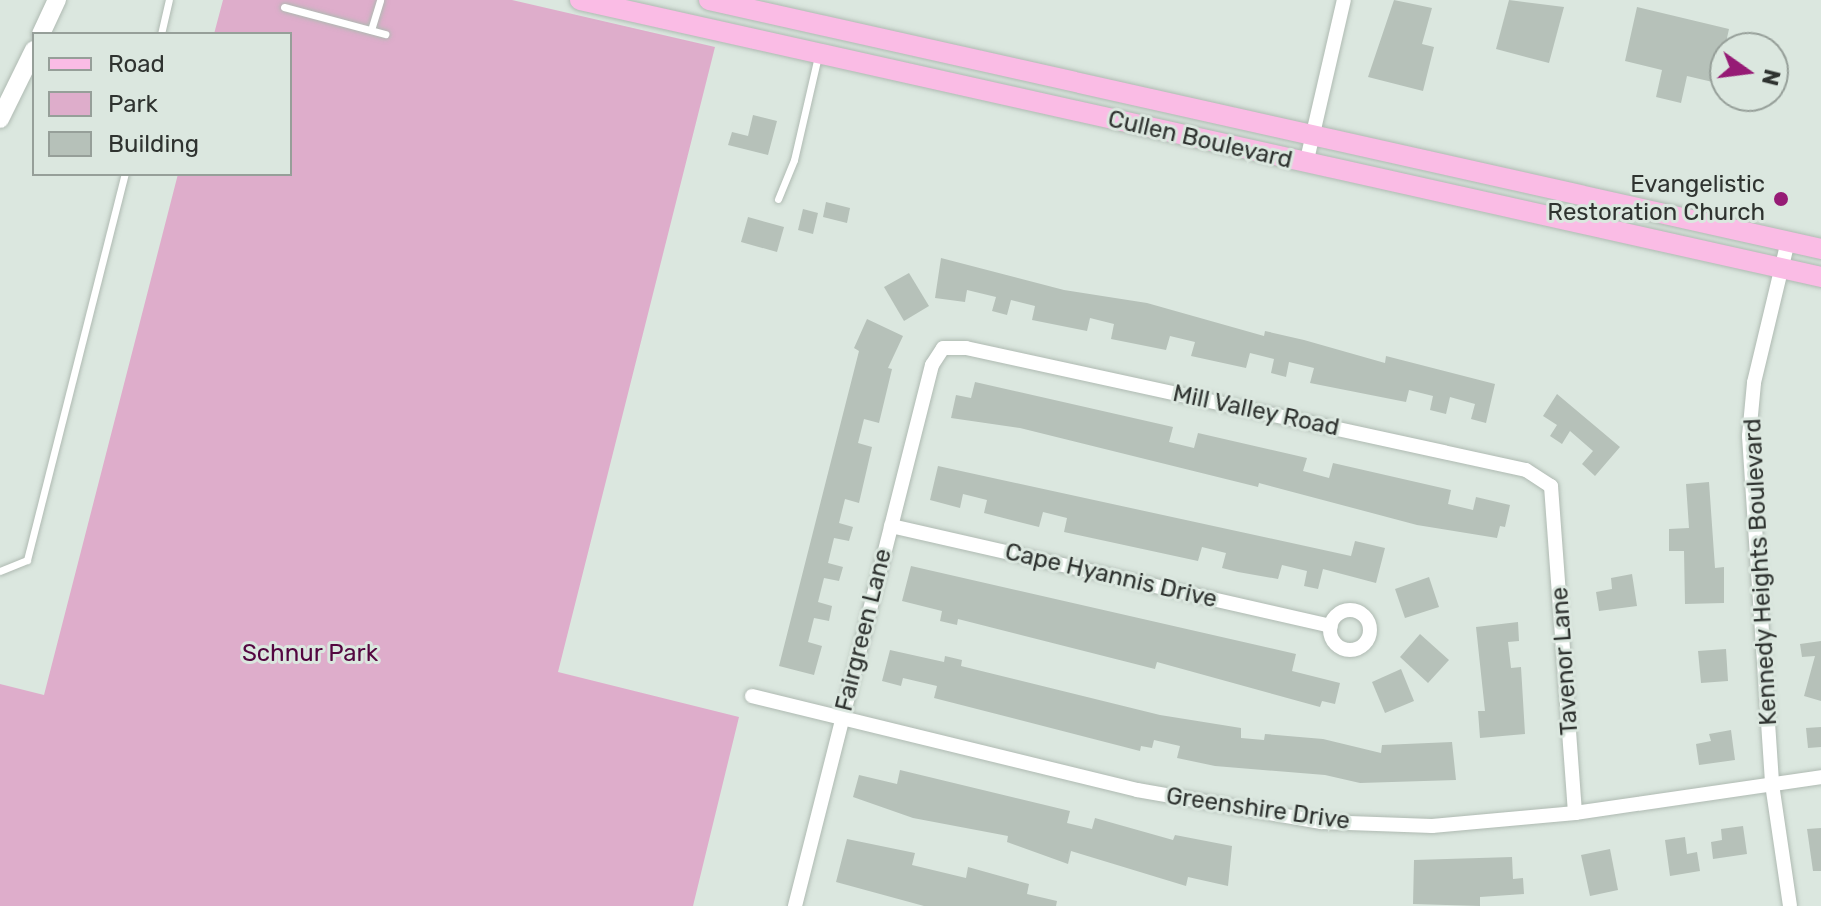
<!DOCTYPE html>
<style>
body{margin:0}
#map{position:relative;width:1821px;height:906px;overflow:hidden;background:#dbe7df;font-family:Rubik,sans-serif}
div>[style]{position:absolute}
.green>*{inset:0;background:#deadcb}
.building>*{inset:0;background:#b6c1b9}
.roads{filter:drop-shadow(0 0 2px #afbab2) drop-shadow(0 0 2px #afbab2)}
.lane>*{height:7px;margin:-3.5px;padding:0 3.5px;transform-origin:3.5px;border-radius:3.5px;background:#fff}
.street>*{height:14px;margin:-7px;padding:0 7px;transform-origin:7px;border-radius:7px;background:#fff}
.street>.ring{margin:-7px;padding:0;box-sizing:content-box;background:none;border:14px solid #fff;border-radius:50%}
.secondary>*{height:18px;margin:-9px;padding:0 9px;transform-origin:9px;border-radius:9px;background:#fff}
.primary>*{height:20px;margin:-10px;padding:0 10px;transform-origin:10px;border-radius:10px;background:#fabce5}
.dots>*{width:22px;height:22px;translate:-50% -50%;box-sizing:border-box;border:4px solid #dbe7df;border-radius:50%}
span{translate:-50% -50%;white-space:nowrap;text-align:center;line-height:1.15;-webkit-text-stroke:6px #dbe7df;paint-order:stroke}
.street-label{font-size:24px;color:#2f3330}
.poi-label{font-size:24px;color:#2f3330}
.right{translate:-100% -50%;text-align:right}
.park-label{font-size:24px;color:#540640}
.legend{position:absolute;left:32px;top:32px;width:260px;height:144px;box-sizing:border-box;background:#dbe7df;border:2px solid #969f99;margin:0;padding:10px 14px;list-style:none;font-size:24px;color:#2f3330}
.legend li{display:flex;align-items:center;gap:16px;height:40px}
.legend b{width:40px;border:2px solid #969f99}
.north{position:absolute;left:1709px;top:32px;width:80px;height:80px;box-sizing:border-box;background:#dbe7df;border:2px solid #969f99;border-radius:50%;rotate:104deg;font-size:22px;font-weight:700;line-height:32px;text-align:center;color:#2f3330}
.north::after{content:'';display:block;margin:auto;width:28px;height:36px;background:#961b75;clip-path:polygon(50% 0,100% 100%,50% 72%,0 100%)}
</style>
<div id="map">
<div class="green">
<i style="clip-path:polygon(223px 0,512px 0,715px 47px,558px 672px,739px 717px,693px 906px,0 906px,0 684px,44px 695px,178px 174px,290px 174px,290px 34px,214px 34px)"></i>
</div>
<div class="building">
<i style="clip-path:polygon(1394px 0,1432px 8px,1422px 44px,1434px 47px,1423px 91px,1368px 77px)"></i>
<i style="clip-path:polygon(1509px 0,1564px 7px,1549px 63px,1496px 49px)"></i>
<i style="clip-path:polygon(1637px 7px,1729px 29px,1717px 83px,1687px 76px,1681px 103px,1656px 97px,1662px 70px,1625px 61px)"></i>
<i style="clip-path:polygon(753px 115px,777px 121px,768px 155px,728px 145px,732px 132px,748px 136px)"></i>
<i style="clip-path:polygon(826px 202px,850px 208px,847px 223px,823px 217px)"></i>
<i style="clip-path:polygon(803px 209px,818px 213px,813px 234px,798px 230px)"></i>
<i style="clip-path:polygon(748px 217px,784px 227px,777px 252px,741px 242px)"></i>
<i style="clip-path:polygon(941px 258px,1064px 290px,1147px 303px,1264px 336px,1265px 331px,1304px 340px,1385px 363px,1386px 356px,1495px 384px,1486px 423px,1471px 419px,1475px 404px,1450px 397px,1446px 414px,1430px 410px,1433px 396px,1409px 390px,1406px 402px,1310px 383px,1314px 368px,1289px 362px,1286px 377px,1271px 373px,1274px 359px,1250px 353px,1246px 368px,1191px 356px,1195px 342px,1170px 336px,1166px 350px,1111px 339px,1114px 324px,1090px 318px,1087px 331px,1032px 320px,1035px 306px,1011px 300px,1007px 315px,992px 311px,996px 297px,967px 290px,965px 302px,935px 298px)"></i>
<i style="clip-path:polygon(909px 273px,929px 306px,904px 321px,884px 287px)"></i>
<i style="clip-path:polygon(867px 319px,903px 336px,888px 368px,892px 369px,879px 423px,864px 419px,858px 443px,872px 447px,859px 503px,845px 499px,839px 523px,853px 527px,849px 541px,834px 538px,828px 563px,843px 567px,839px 581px,824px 578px,818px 602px,832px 606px,829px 621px,814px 618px,808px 642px,822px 646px,814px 675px,779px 666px,859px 351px,854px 348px)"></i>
<i style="clip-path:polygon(975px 382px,1173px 427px,1169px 442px,1194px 448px,1198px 433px,1307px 458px,1303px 471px,1329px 478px,1333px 463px,1451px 490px,1448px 504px,1473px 510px,1476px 497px,1510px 505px,1505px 527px,1500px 526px,1497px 538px,1417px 525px,1259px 483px,1258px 487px,1020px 428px,951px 418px,956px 395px,971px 398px)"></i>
<i style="clip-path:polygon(1557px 394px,1620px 447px,1595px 476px,1582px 464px,1593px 451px,1570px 431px,1562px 444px,1550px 436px,1557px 425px,1543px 416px)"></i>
<i style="clip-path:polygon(938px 466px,1351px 556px,1355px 541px,1385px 548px,1376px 583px,1323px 569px,1318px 589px,1304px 586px,1307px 571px,1282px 565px,1278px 579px,1238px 572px,1222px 568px,1226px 553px,1202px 547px,1198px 561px,1064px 532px,1067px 518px,1043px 512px,1039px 527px,984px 513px,987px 500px,963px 494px,960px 508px,930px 500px)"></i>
<i style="clip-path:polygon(1709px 482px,1715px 568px,1724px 567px,1724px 603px,1685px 604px,1684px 551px,1669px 551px,1669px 529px,1689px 528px,1686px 484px)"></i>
<i style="clip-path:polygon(911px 566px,1296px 654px,1292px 671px,1340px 683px,1335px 704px,1322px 701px,1320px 707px,1157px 662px,1155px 669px,958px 619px,957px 625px,940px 621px,942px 611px,902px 601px)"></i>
<i style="clip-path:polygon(1632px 574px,1637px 606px,1599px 611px,1596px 592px,1612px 589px,1611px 578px)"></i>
<i style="clip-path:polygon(1429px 577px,1439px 607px,1405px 618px,1395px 589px)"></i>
<i style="clip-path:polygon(1518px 622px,1519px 641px,1508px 642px,1511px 668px,1521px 667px,1525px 734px,1480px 738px,1478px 711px,1485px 711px,1476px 627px)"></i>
<i style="clip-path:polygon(1420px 634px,1449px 660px,1428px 683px,1400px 657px)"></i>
<i style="clip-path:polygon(1821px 641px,1821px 701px,1804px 696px,1815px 656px,1802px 657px,1800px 644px)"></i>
<i style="clip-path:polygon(1726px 649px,1728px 681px,1701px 683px,1698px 651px)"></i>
<i style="clip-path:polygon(890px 650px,944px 662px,945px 656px,962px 660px,961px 666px,1160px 715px,1241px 728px,1241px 738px,1264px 740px,1265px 734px,1323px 739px,1381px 753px,1382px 745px,1452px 742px,1456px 780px,1360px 783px,1325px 775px,1215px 766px,1177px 758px,1180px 746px,1154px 740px,1152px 748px,1141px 746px,1140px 751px,934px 698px,937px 686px,903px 678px,901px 686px,882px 681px)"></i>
<i style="clip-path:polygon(1401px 669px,1414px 701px,1385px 713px,1372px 682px)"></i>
<i style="clip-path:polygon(1821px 727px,1821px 747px,1808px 748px,1806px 728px)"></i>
<i style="clip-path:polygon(1731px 730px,1735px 760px,1699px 765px,1696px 744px,1711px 741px,1709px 734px)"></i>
<i style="clip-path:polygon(900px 770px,1070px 811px,1067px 823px,1092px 829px,1095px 818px,1173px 840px,1175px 835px,1232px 846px,1228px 886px,1188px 877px,1186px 886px,1071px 851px,1068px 864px,1007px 842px,1008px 836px,913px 818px,853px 797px,859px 775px,897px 784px)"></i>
<i style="clip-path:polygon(1743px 826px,1747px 854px,1713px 859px,1711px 842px,1722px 840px,1721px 829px)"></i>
<i style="clip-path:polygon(1821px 828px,1821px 871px,1813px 871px,1807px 829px)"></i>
<i style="clip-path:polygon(1685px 837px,1687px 854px,1697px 852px,1700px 871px,1670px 876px,1665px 840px)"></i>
<i style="clip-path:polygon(847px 839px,915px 853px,912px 865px,966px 878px,968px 867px,1029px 884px,1027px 894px,1057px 901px,1056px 906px,924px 906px,836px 882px)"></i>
<i style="clip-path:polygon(1610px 849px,1618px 890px,1590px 896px,1581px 855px)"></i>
<i style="clip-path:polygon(1512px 857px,1513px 879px,1523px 878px,1524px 894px,1480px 897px,1480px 906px,1413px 904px,1414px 860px)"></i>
</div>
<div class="roads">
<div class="lane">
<i style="left:284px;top:7px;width:105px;rotate:15deg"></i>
<i style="left:371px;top:30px;width:31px;rotate:-73deg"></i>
<i style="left:161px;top:34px;width:35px;rotate:-77deg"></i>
<i style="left:778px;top:199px;width:42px;rotate:-67.7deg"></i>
<i style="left:794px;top:160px;width:107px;rotate:-77deg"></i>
<i style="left:0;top:571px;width:29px;rotate:-22deg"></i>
<i style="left:27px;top:560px;width:398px;rotate:-75.8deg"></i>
</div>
<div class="street">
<i style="left:1306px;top:164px;width:168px;rotate:-77deg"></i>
<i style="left:1788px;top:241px;width:146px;rotate:103.5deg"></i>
<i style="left:1754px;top:383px;width:53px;rotate:95.4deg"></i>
<i style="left:1749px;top:436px;width:349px;rotate:86.2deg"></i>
<i style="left:1772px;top:784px;width:123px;rotate:81.6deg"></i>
<i style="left:891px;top:526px;width:451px;rotate:12.8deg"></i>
<i class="ring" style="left:1330px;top:610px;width:26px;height:26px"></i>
<i style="left:752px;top:696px;width:396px;rotate:13.7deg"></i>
<i style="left:1137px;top:790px;width:187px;rotate:9.9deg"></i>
<i style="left:1321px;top:822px;width:111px;rotate:2.1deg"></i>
<i style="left:1432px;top:826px;width:144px;rotate:-5.2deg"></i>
<i style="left:1575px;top:813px;width:249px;rotate:-8.3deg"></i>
<i style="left:795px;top:906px;width:558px;rotate:-75.79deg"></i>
<i style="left:932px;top:365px;width:20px;rotate:-57deg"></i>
<i style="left:943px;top:348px;width:23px"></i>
<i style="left:966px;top:348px;width:573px;rotate:12.29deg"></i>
<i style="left:1526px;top:470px;width:30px;rotate:33deg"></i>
<i style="left:1551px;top:486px;width:328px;rotate:85.8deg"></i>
</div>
<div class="secondary">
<i style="left:41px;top:34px;width:38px;rotate:-65deg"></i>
<i style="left:0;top:119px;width:77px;rotate:-63.8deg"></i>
</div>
<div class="primary">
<i style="left:580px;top:0;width:1272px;rotate:12.58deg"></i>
<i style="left:709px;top:0;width:1140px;rotate:12.62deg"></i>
</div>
</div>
<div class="dots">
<i style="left:1781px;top:199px;background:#961b75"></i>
</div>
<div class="street-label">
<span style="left:1200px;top:140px;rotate:13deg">Cullen Boulevard</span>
<span style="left:1256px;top:411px;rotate:12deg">Mill Valley Road</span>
<span style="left:1761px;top:572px;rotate:-93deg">Kennedy Heights Boulevard</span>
<span style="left:1111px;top:576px;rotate:13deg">Cape Hyannis Drive</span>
<span style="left:864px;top:630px;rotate:-76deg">Fairgreen Lane</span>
<span style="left:1565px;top:661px;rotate:-94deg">Tavenor Lane</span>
<span style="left:1258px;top:809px;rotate:8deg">Greenshire Drive</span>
</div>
<div class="poi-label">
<span class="right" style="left:1765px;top:199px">Evangelistic<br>Restoration Church</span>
</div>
<div class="park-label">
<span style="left:310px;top:654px">Schnur Park</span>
</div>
<ul class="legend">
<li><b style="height:10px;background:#fabce5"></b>Road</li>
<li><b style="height:22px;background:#deadcb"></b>Park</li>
<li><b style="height:22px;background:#b6c1b9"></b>Building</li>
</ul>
<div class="north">N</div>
</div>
